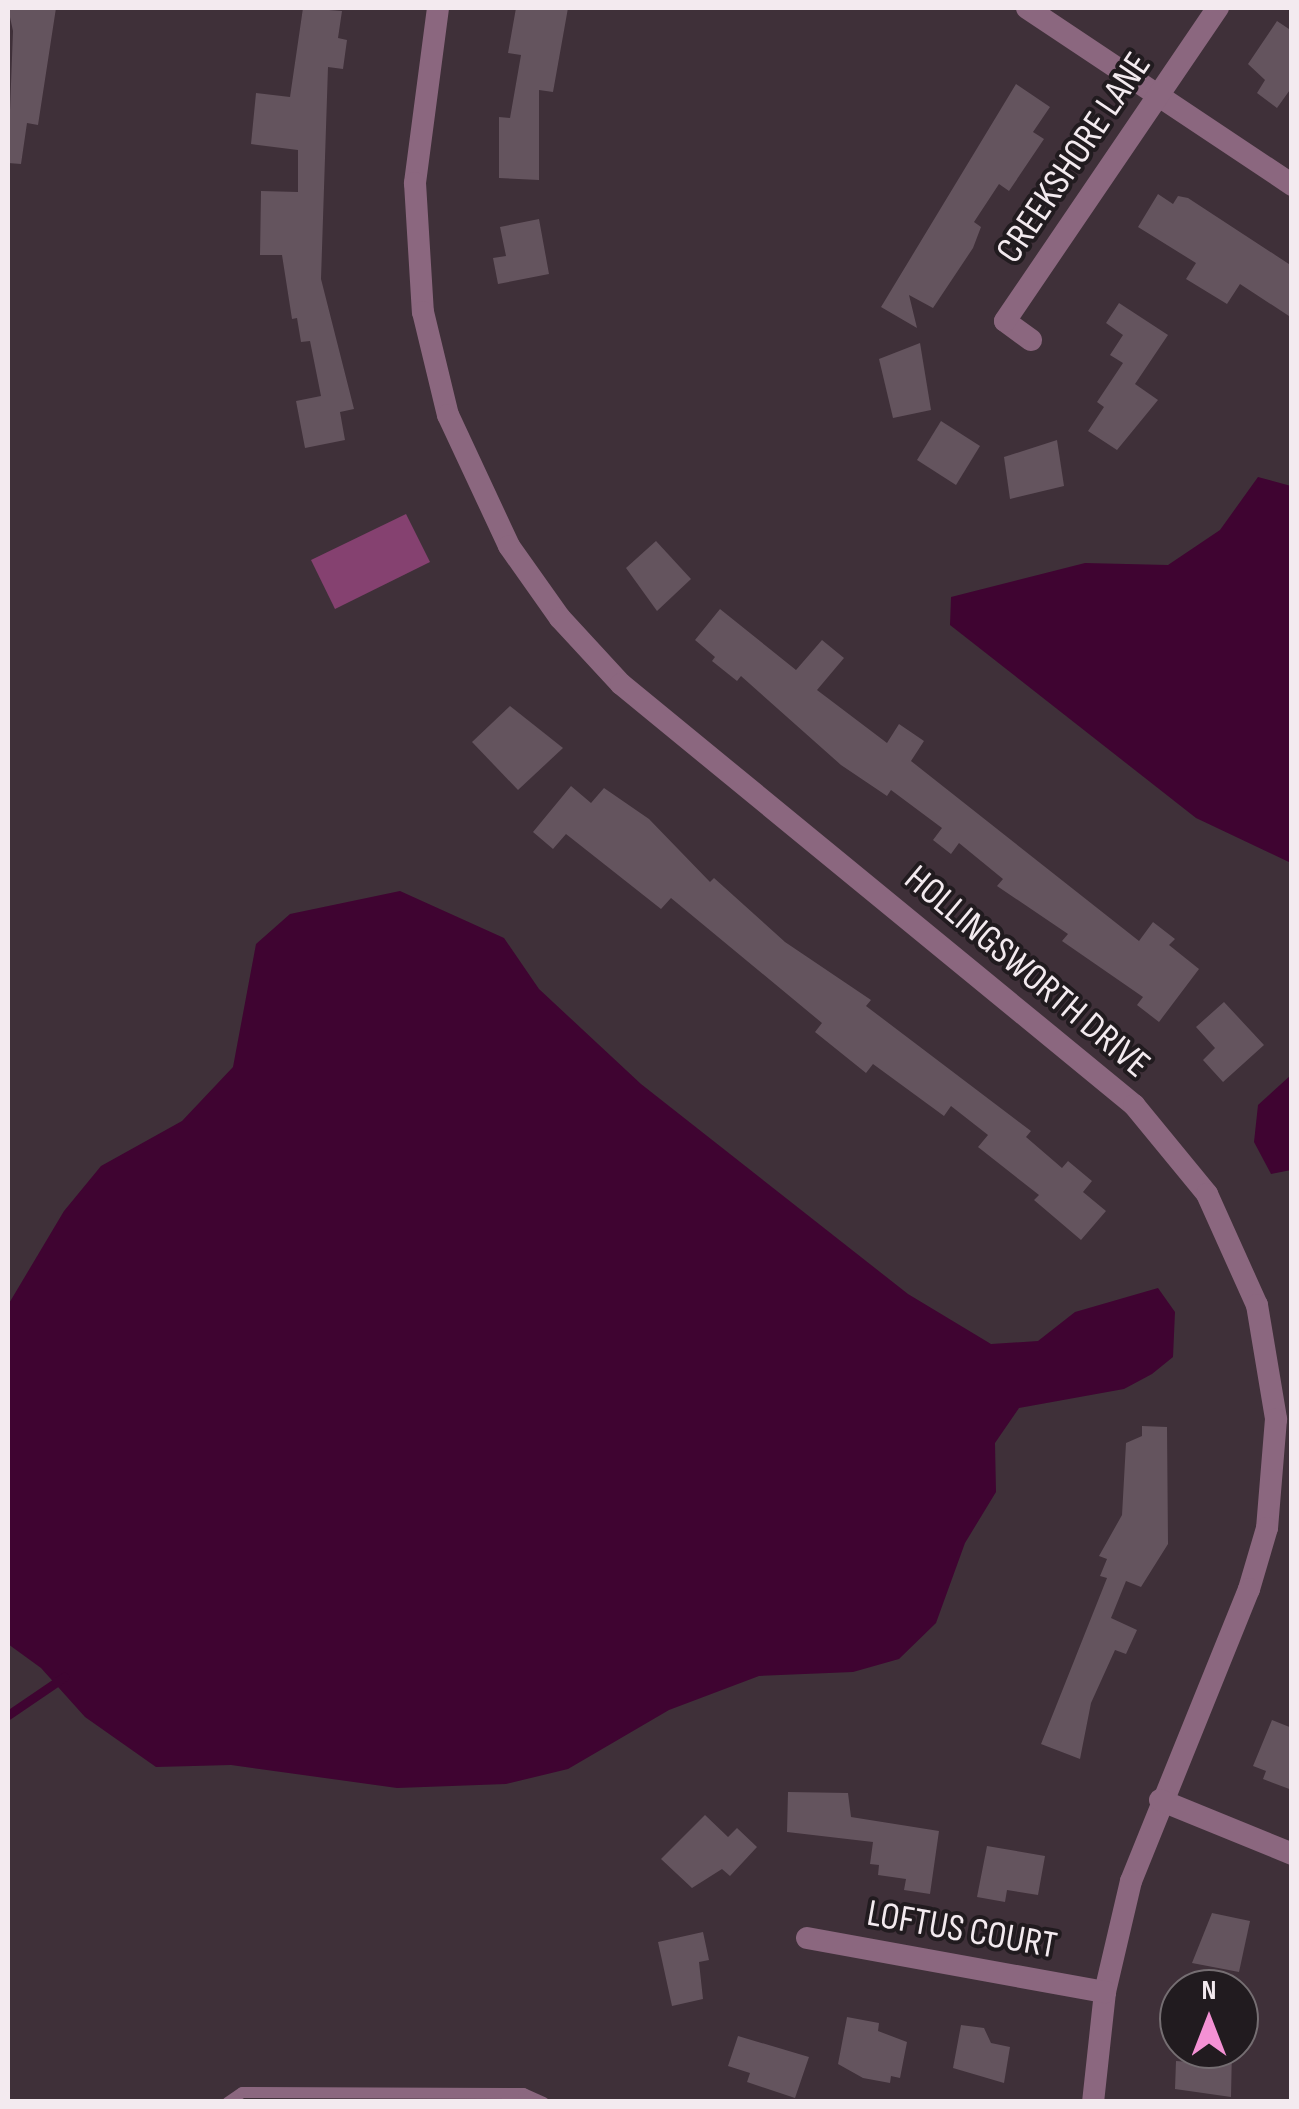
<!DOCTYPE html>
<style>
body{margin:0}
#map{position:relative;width:1299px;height:2109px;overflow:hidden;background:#3f3039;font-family:"Sofia Sans Condensed",sans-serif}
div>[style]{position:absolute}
.green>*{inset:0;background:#854170}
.water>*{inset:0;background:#3f0431}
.stream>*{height:9px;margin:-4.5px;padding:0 4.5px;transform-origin:4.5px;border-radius:4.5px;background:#3f0431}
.building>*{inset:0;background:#64545e}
.service>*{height:11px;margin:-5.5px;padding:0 5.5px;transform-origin:5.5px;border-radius:5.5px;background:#8b677f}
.minor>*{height:22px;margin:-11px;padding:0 11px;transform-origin:11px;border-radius:11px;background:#8b677f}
span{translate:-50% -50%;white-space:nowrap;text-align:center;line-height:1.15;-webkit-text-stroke:8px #211b1f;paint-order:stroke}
.street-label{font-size:38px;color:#f3eaef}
.frame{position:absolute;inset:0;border:10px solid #f3eaef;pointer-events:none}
.north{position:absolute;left:1159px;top:1969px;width:100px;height:100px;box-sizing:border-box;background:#211b1f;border:2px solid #756e72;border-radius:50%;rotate:0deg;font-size:28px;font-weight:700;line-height:40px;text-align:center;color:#f3eaef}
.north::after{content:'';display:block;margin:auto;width:35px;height:45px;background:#f491d4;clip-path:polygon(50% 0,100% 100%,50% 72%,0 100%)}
</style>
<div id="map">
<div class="green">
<i style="clip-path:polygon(406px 514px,430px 562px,335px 609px,311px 560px)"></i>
</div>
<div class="water">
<i style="clip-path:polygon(1258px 477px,1291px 486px,1291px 863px,1196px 818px,950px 625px,951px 597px,1085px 563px,1168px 565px,1220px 530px)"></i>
<i style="clip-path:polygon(400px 891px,504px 938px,539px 989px,641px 1084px,908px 1294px,991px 1344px,1038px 1341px,1075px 1312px,1158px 1288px,1175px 1312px,1173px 1357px,1152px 1374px,1124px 1389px,1019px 1408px,995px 1443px,996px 1492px,965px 1543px,936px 1623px,899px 1659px,853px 1672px,759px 1676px,669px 1710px,568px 1769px,506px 1784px,397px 1788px,231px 1765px,156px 1767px,85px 1717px,41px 1668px,8px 1644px,8px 1305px,64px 1211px,101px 1166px,182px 1121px,233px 1067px,256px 944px,290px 914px)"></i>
<i style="clip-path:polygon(1291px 1075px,1291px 1170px,1271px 1174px,1254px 1142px,1258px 1105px)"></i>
</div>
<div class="stream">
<i style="left:8px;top:1715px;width:68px;rotate:-34.2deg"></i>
</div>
<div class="building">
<i style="clip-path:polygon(8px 8px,56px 8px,38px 125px,27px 123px,21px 164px,8px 163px,13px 31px)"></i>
<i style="clip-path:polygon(303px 8px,342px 11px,338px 38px,347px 40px,343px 69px,328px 67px,321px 279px,354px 409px,340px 412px,345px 440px,305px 448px,296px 401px,321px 396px,310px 341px,301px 342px,297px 318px,292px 319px,282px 255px,260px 255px,261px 191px,298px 192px,298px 150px,251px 144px,256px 93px,290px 97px)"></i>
<i style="clip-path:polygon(516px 8px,568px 8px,553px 92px,539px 90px,539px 180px,499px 178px,499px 117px,510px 118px,521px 55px,508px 53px)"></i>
<i style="clip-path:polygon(1277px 21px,1292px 31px,1292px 87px,1277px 108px,1257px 93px,1265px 80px,1248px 64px)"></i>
<i style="clip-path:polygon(1016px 84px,1050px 107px,1033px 132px,1044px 139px,1009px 191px,999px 184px,974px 222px,981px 227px,973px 248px,933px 308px,909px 295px,917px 328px,881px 307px)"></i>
<i style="clip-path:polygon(1158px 194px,1173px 204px,1178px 196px,1188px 198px,1292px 266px,1292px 318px,1240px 284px,1227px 304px,1186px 279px,1196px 263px,1138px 227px)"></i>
<i style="clip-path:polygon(539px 219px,549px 274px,498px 284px,493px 258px,506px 256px,500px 227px)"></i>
<i style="clip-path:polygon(1119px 303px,1168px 335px,1135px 384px,1158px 400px,1117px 450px,1088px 431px,1104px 407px,1097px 402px,1123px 363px,1110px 355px,1123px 335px,1106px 323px)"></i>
<i style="clip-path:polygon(920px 343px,931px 410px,893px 418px,879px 359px)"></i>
<i style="clip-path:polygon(941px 421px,980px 446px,956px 485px,917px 460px)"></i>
<i style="clip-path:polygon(1057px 440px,1064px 486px,1010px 499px,1004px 457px)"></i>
<i style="clip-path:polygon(656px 541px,691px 579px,657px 611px,626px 568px)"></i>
<i style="clip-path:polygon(720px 609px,796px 670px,822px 640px,844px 658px,817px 690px,887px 743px,899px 724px,924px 741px,911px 761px,1139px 941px,1153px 922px,1175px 939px,1169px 945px,1199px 969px,1159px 1022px,1137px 1005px,1143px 997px,1062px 941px,1068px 934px,997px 886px,1003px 879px,959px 843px,951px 854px,933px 840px,942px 828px,891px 790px,887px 796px,841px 765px,741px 676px,737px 681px,712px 661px,715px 657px,695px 640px)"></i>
<i style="clip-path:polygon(510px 706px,563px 748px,518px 790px,472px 742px)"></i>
<i style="clip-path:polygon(571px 786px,591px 803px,604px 788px,649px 819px,710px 882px,714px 878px,785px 942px,871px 1000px,866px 1006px,1031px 1131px,1026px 1137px,1062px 1168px,1068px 1161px,1092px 1181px,1083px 1192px,1106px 1211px,1081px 1240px,1034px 1200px,1039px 1195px,978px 1147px,988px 1135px,951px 1106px,944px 1116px,873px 1064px,866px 1073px,815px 1032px,822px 1023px,671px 898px,661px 909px,566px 834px,553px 849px,533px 832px)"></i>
<i style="clip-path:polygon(1224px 1002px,1264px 1045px,1223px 1082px,1203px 1060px,1215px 1048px,1196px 1027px)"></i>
<i style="clip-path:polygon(1142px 1426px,1167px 1427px,1168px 1544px,1141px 1587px,1126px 1581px,1111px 1618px,1137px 1630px,1126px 1654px,1115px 1650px,1091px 1703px,1080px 1759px,1041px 1744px,1107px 1578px,1100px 1576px,1107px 1559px,1099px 1556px,1122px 1515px,1126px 1443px,1142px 1436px)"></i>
<i style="clip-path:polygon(1272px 1720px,1292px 1728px,1292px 1790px,1263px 1779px,1266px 1771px,1253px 1766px)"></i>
<i style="clip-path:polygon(788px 1792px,848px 1793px,851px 1817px,939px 1831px,930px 1894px,904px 1890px,906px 1879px,878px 1875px,879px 1865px,870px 1864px,873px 1842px,787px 1832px)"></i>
<i style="clip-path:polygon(705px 1815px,728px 1837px,737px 1828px,757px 1847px,730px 1876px,722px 1869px,692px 1888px,661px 1859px)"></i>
<i style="clip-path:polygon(987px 1846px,1045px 1856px,1038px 1895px,1007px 1890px,1005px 1902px,977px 1897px)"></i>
<i style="clip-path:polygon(1212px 1913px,1250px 1921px,1239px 1972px,1192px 1963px)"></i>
<i style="clip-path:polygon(703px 1932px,709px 1960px,699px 1962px,703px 1999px,672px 2006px,658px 1942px)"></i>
<i style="clip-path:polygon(847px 2017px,879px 2023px,878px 2031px,907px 2042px,900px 2078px,891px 2076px,890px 2083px,863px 2078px,838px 2064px)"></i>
<i style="clip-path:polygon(961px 2025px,984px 2028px,991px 2043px,1010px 2047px,1004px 2083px,953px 2068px)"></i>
<i style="clip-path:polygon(738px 2036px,809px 2057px,795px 2098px,747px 2082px,750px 2073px,728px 2066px)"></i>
<i style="clip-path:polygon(1197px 2049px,1232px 2049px,1231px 2097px,1175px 2089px,1176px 2061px,1190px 2062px)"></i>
</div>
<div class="service">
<i style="left:227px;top:2102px;width:18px;rotate:-34deg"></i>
<i style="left:242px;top:2092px;width:281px;rotate:0.2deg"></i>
<i style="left:523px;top:2093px;width:22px;rotate:24deg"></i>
</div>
<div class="minor">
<i style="left:438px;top:8px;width:177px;rotate:97.5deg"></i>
<i style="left:415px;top:183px;width:129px;rotate:86.5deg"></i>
<i style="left:423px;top:312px;width:106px;rotate:76.4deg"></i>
<i style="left:448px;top:415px;width:145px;rotate:65deg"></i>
<i style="left:509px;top:546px;width:88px;rotate:54.7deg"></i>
<i style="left:560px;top:618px;width:90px;rotate:47.3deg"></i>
<i style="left:621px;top:684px;width:664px;rotate:39.37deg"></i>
<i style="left:1134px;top:1105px;width:115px;rotate:50.6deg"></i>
<i style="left:1207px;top:1194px;width:122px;rotate:65.8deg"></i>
<i style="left:1257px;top:1305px;width:116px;rotate:80.5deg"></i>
<i style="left:1276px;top:1419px;width:109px;rotate:94.7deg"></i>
<i style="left:1267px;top:1528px;width:64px;rotate:106.4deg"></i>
<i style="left:1249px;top:1589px;width:315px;rotate:112deg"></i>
<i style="left:1131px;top:1881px;width:114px;rotate:103.2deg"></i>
<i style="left:1105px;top:1992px;width:111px;rotate:96.2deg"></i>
<i style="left:1027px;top:8px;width:319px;rotate:33.7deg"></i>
<i style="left:1031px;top:340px;width:32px;rotate:-144deg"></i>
<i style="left:1005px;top:321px;width:379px;rotate:-55.8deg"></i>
<i style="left:1160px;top:1800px;width:143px;rotate:22.2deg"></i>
<i style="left:807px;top:1938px;width:303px;rotate:10.3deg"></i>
</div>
<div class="street-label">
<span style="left:1074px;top:158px;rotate:-56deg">CREEKSHORE LANE</span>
<span style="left:1027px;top:972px;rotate:40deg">HOLLINGSWORTH DRIVE</span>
<span style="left:962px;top:1930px;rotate:10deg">LOFTUS COURT</span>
</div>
<div class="frame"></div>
<div class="north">N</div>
</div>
